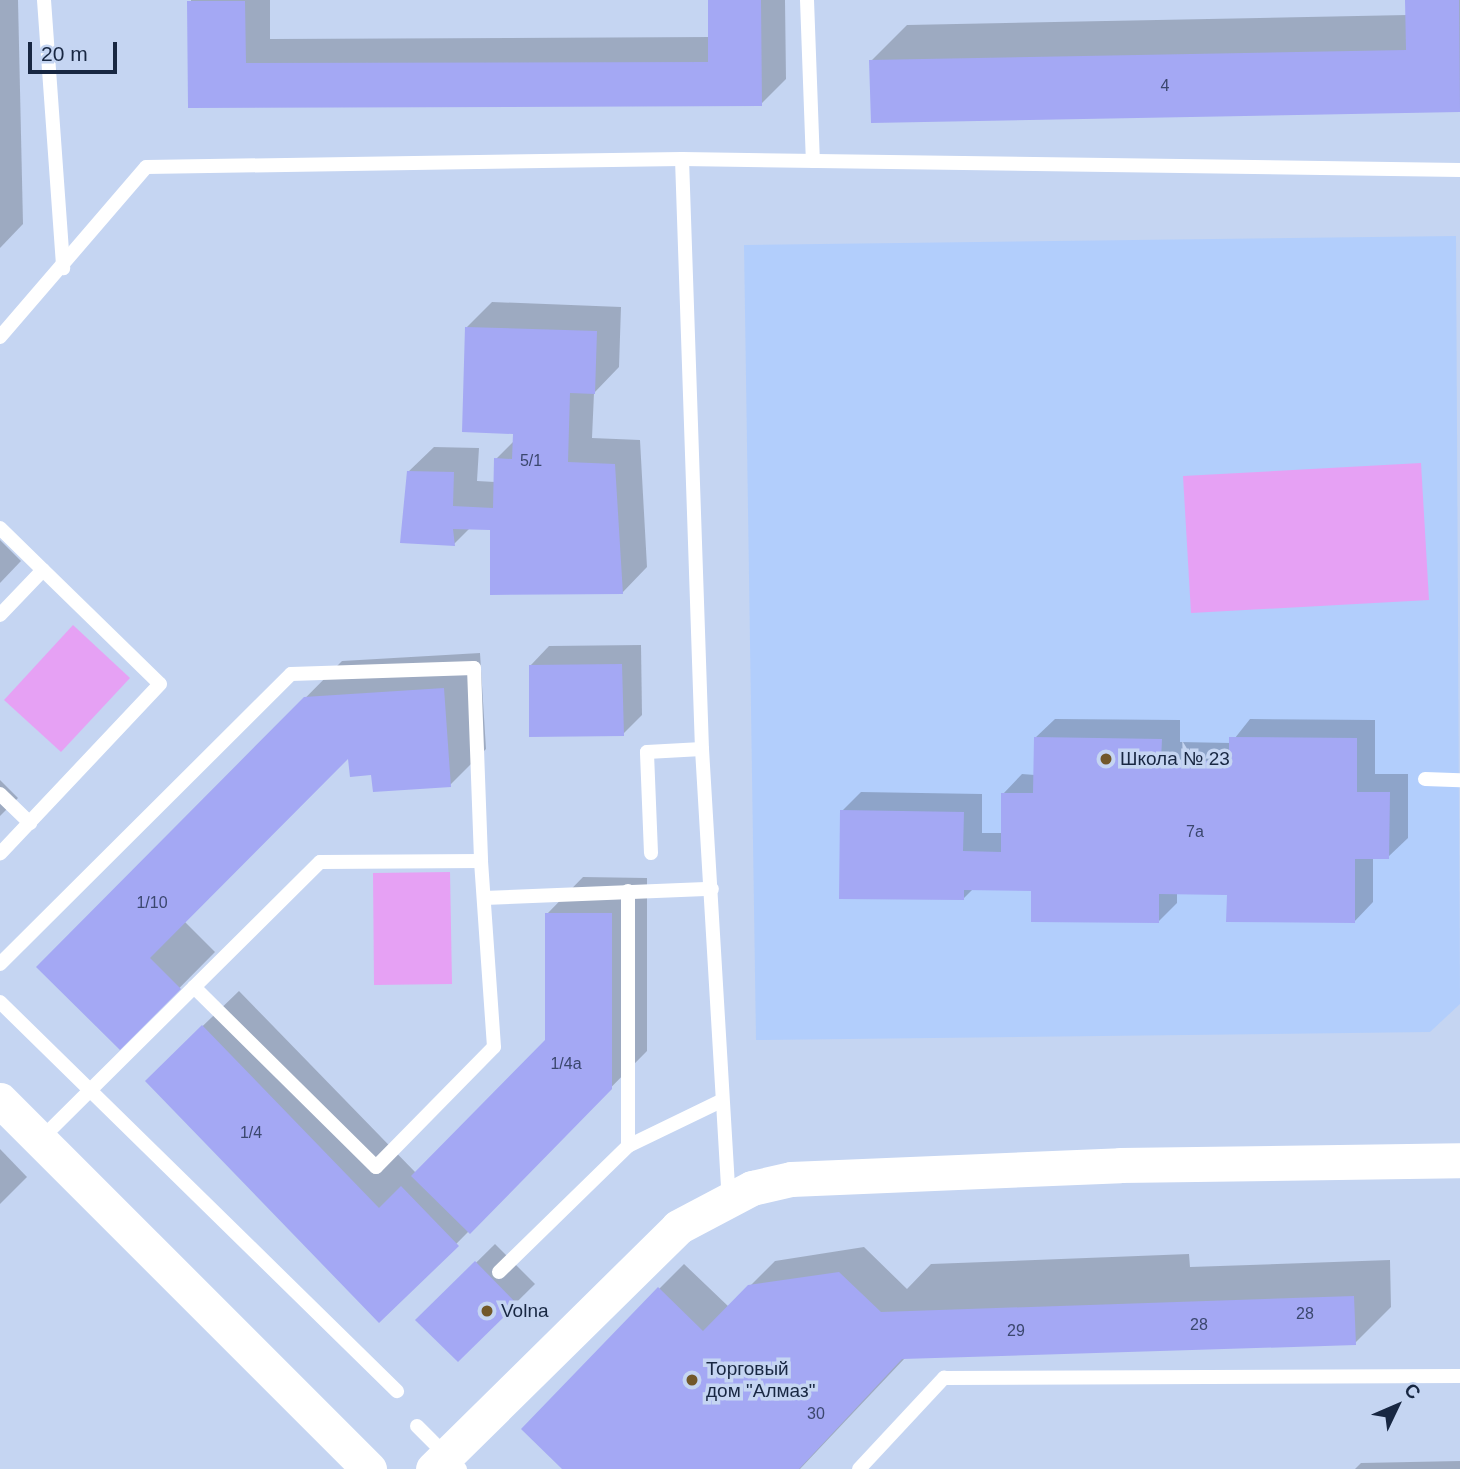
<!DOCTYPE html>
<meta charset="utf-8">
<style>
body{margin:0}
#map{position:relative;width:1460px;height:1469px;overflow:hidden;background:#c5d5f2;font-family:Arial,sans-serif}
div>[style]{position:absolute}
.built>*{inset:0;background:#b2cefc}
.green>*{inset:0;background:#e6a1f4}
.shadow>*{inset:0;background:#0003}
.building>*{inset:0;background:#a4a8f4}
.service>*{height:14px;margin:-7px;padding:0 7px;transform-origin:7px;border-radius:7px;background:#fff}
.tertiary>*{height:35px;margin:-17.5px;padding:0 17.5px;transform-origin:17.5px;border-radius:17.5px;background:#fff}
.dots>*{width:19px;height:19px;translate:-50% -50%;box-sizing:border-box;border:4px solid #c5d5f2;border-radius:50%}
span{translate:-50% -50%;white-space:nowrap;text-align:center;line-height:1.15;-webkit-text-stroke:7px #c5d5f2;paint-order:stroke}
.number-label{font-size:16px;color:#3b476e}
.number-label span{-webkit-text-stroke-width:0}
.poi-label{font-size:19px;color:#182742}
.left{translate:0 -50%;text-align:left}
.north{position:absolute;left:1362px;top:1371px;width:70px;height:70px;-webkit-text-stroke:5px #c5d5f2;paint-order:stroke;rotate:46deg;font-size:19px;font-weight:700;line-height:28px;text-align:center;color:#182742}
.north::after{content:'';display:block;margin:auto;width:24px;height:32px;background:#182742;clip-path:polygon(50% 0,100% 100%,50% 72%,0 100%)}
.scale{position:absolute;left:28px;top:42px;width:89px;height:32px;box-sizing:border-box;border:4px solid #182742;border-top:0;padding-left:9px;font-size:21px;line-height:24px;white-space:nowrap;color:#182742;-webkit-text-stroke:5px #c5d5f2;paint-order:stroke}
</style>
<div id="map">
<div class="built">
<i style="clip-path:polygon(1456px 236px,1460px 1004px,1430px 1032px,756px 1040px,744px 245px)"></i>
</div>
<div class="green">
<i style="clip-path:polygon(1421px 463px,1429px 600px,1191px 613px,1183px 476px)"></i>
<i style="clip-path:polygon(73px 625px,130px 678px,61px 752px,4px 700px)"></i>
<i style="clip-path:polygon(450px 872px,452px 984px,374px 985px,373px 873px)"></i>
</div>
<div class="shadow">
<i style="clip-path:polygon(0 0,18px 0,23px 224px,0 248px)"></i>
<i style="clip-path:polygon(191px 0,270px 0,270px 39px,710px 37px,709px 0,785px 0,786px 79px,761px 104px,190px 106px)"></i>
<i style="clip-path:polygon(1407px 0,1460px 0,1460px 110px,873px 122px,871px 61px,907px 25px,1407px 15px)"></i>
<i style="clip-path:polygon(492px 302px,621px 307px,619px 367px,594px 393px,592px 438px,640px 440px,647px 567px,622px 593px,492px 529px,470px 528px,454px 544px,408px 472px,434px 447px,479px 448px,477px 481px,495px 482px,496px 459px,514px 441px,515px 432px,467px 327px)"></i>
<i style="clip-path:polygon(0 540px,21px 561px,0 583px)"></i>
<i style="clip-path:polygon(641px 645px,642px 715px,623px 734px,530px 666px,549px 646px)"></i>
<i style="clip-path:polygon(480px 653px,486px 749px,450px 785px,373px 773px,350px 755px,184px 921px,215px 952px,120px 1048px,39px 967px,342px 661px)"></i>
<i style="clip-path:polygon(1055px 719px,1180px 720px,1180px 742px,1231px 743px,1250px 719px,1375px 720px,1375px 774px,1408px 774px,1408px 838px,1388px 857px,1373px 857px,1373px 902px,1354px 922px,1229px 893px,1177px 892px,1177px 903px,1158px 922px,1033px 890px,973px 889px,963px 899px,842px 811px,861px 792px,982px 794px,982px 833px,1002px 833px,1003px 794px,1022px 774px,1035px 775px,1035px 738px)"></i>
<i style="clip-path:polygon(0 780px,18px 798px,0 816px)"></i>
<i style="clip-path:polygon(583px 877px,647px 878px,647px 1051px,380px 1321px,183px 1045px,239px 991px,416px 1173px,547px 1040px,547px 914px)"></i>
<i style="clip-path:polygon(0 1149px,27px 1177px,0 1204px)"></i>
<i style="clip-path:polygon(495px 1244px,535px 1284px,458px 1360px,418px 1320px)"></i>
<i style="clip-path:polygon(864px 1247px,907px 1289px,931px 1264px,1189px 1254px,1190px 1267px,1390px 1260px,1391px 1307px,1355px 1343px,905px 1358px,800px 1469px,564px 1469px,659px 1289px,684px 1264px,729px 1307px,775px 1261px)"></i>
<i style="clip-path:polygon(1460px 1461px,1460px 1469px,1355px 1469px,1361px 1463px)"></i>
</div>
<div class="building">
<i style="clip-path:polygon(708px 0,761px 0,762px 106px,188px 108px,187px 1px,245px 1px,246px 63px,708px 62px)"></i>
<i style="clip-path:polygon(1405px 0,1459px 0,1460px 112px,871px 123px,869px 60px,1406px 50px)"></i>
<i style="clip-path:polygon(465px 327px,597px 331px,595px 394px,570px 393px,568px 462px,615px 464px,623px 594px,490px 595px,490px 530px,453px 529px,455px 546px,400px 543px,407px 471px,454px 472px,453px 506px,493px 508px,494px 458px,512px 459px,513px 434px,462px 432px)"></i>
<i style="clip-path:polygon(622px 664px,624px 736px,529px 737px,529px 665px)"></i>
<i style="clip-path:polygon(444px 688px,451px 787px,373px 792px,371px 775px,350px 777px,348px 759px,150px 958px,181px 989px,120px 1050px,36px 967px,304px 697px)"></i>
<i style="clip-path:polygon(1034px 737px,1162px 739px,1161px 761px,1229px 761px,1229px 737px,1357px 738px,1357px 792px,1390px 792px,1389px 859px,1355px 859px,1355px 923px,1226px 922px,1227px 895px,1159px 894px,1159px 923px,1031px 922px,1031px 891px,964px 890px,964px 900px,839px 899px,840px 810px,964px 812px,963px 851px,1001px 852px,1001px 793px,1033px 793px)"></i>
<i style="clip-path:polygon(545px 913px,612px 913px,612px 1089px,470px 1234px,411px 1176px,545px 1040px)"></i>
<i style="clip-path:polygon(202px 1025px,379px 1208px,401px 1186px,459px 1246px,379px 1323px,145px 1081px)"></i>
<i style="clip-path:polygon(475px 1261px,517px 1304px,458px 1362px,415px 1320px)"></i>
<i style="clip-path:polygon(839px 1272px,881px 1312px,1354px 1296px,1356px 1345px,902px 1359px,799px 1469px,562px 1469px,521px 1429px,658px 1287px,703px 1331px,748px 1285px)"></i>
</div>
<div class="service">
<i style="left:44px;top:0;width:269px;rotate:85.9deg"></i>
<i style="left:807px;top:0;width:161px;rotate:87.9deg"></i>
<i style="left:682px;top:159px;width:590px;rotate:88.06deg"></i>
<i style="left:702px;top:749px;width:451px;rotate:86.6deg"></i>
<i style="left:0;top:337px;width:224px;rotate:-49.3deg"></i>
<i style="left:146px;top:167px;width:536px;rotate:-0.86deg"></i>
<i style="left:682px;top:159px;width:778px;rotate:0.81deg"></i>
<i style="left:0;top:528px;width:60px;rotate:44.3deg"></i>
<i style="left:0;top:615px;width:62px;rotate:-46.3deg"></i>
<i style="left:43px;top:570px;width:163px;rotate:44.3deg"></i>
<i style="left:160px;top:684px;width:233px;rotate:133.3deg"></i>
<i style="left:1425px;top:779px;width:35px;rotate:2deg"></i>
<i style="left:0;top:794px;width:42px;rotate:44deg"></i>
<i style="left:651px;top:853px;width:101px;rotate:-92.3deg"></i>
<i style="left:647px;top:752px;width:55px;rotate:-3.1deg"></i>
<i style="left:628px;top:891px;width:255px;rotate:90deg"></i>
<i style="left:484px;top:898px;width:228px;rotate:-2.3deg"></i>
<i style="left:0;top:964px;width:411px;rotate:-44.9deg"></i>
<i style="left:291px;top:674px;width:183px;rotate:-1.9deg"></i>
<i style="left:474px;top:668px;width:193px;rotate:87.9deg"></i>
<i style="left:481px;top:861px;width:161px;rotate:179.6deg"></i>
<i style="left:320px;top:862px;width:395px;rotate:135.2deg"></i>
<i style="left:194px;top:987px;width:256px;rotate:44.7deg"></i>
<i style="left:376px;top:1167px;width:168px;rotate:-45.5deg"></i>
<i style="left:494px;top:1047px;width:186px;rotate:-94deg"></i>
<i style="left:0;top:1002px;width:556px;rotate:44.42deg"></i>
<i style="left:499px;top:1272px;width:180px;rotate:-44.3deg"></i>
<i style="left:628px;top:1146px;width:103px;rotate:-25.8deg"></i>
<i style="left:417px;top:1426px;width:61px;rotate:45deg"></i>
<i style="left:859px;top:1469px;width:125px;rotate:-47deg"></i>
<i style="left:944px;top:1378px;width:516px;rotate:-0.22deg"></i>
</div>
<div class="tertiary">
<i style="left:0;top:1100px;width:522px;rotate:45deg"></i>
<i style="left:433px;top:1469px;width:344px;rotate:-44.6deg"></i>
<i style="left:678px;top:1227px;width:84px;rotate:-27.8deg"></i>
<i style="left:752px;top:1188px;width:40px;rotate:-13deg"></i>
<i style="left:791px;top:1179px;width:329px;rotate:-2.4deg"></i>
<i style="left:1120px;top:1165px;width:340px;rotate:-0.8deg"></i>
</div>
<div class="dots">
<i style="left:1106px;top:759px;background:#72582a"></i>
<i style="left:487px;top:1311px;background:#72582a"></i>
<i style="left:692px;top:1380px;background:#72582a"></i>
</div>
<div class="number-label">
<span style="left:1165px;top:86px">4</span>
<span style="left:531px;top:461px">5/1</span>
<span style="left:1195px;top:832px">7а</span>
<span style="left:152px;top:903px">1/10</span>
<span style="left:566px;top:1064px">1/4а</span>
<span style="left:251px;top:1133px">1/4</span>
<span style="left:1305px;top:1314px">28</span>
<span style="left:1199px;top:1325px">28</span>
<span style="left:1016px;top:1331px">29</span>
<span style="left:816px;top:1414px">30</span>
</div>
<div class="poi-label">
<span class="left" style="left:1120px;top:759px">Школа № 23</span>
<span class="left" style="left:501px;top:1311px">Volna</span>
<span class="left" style="left:706px;top:1380px">Торговый<br>дом "Алмаз"</span>
</div>
<div class="north">С</div>
<div class="scale">20 m</div>
</div>
